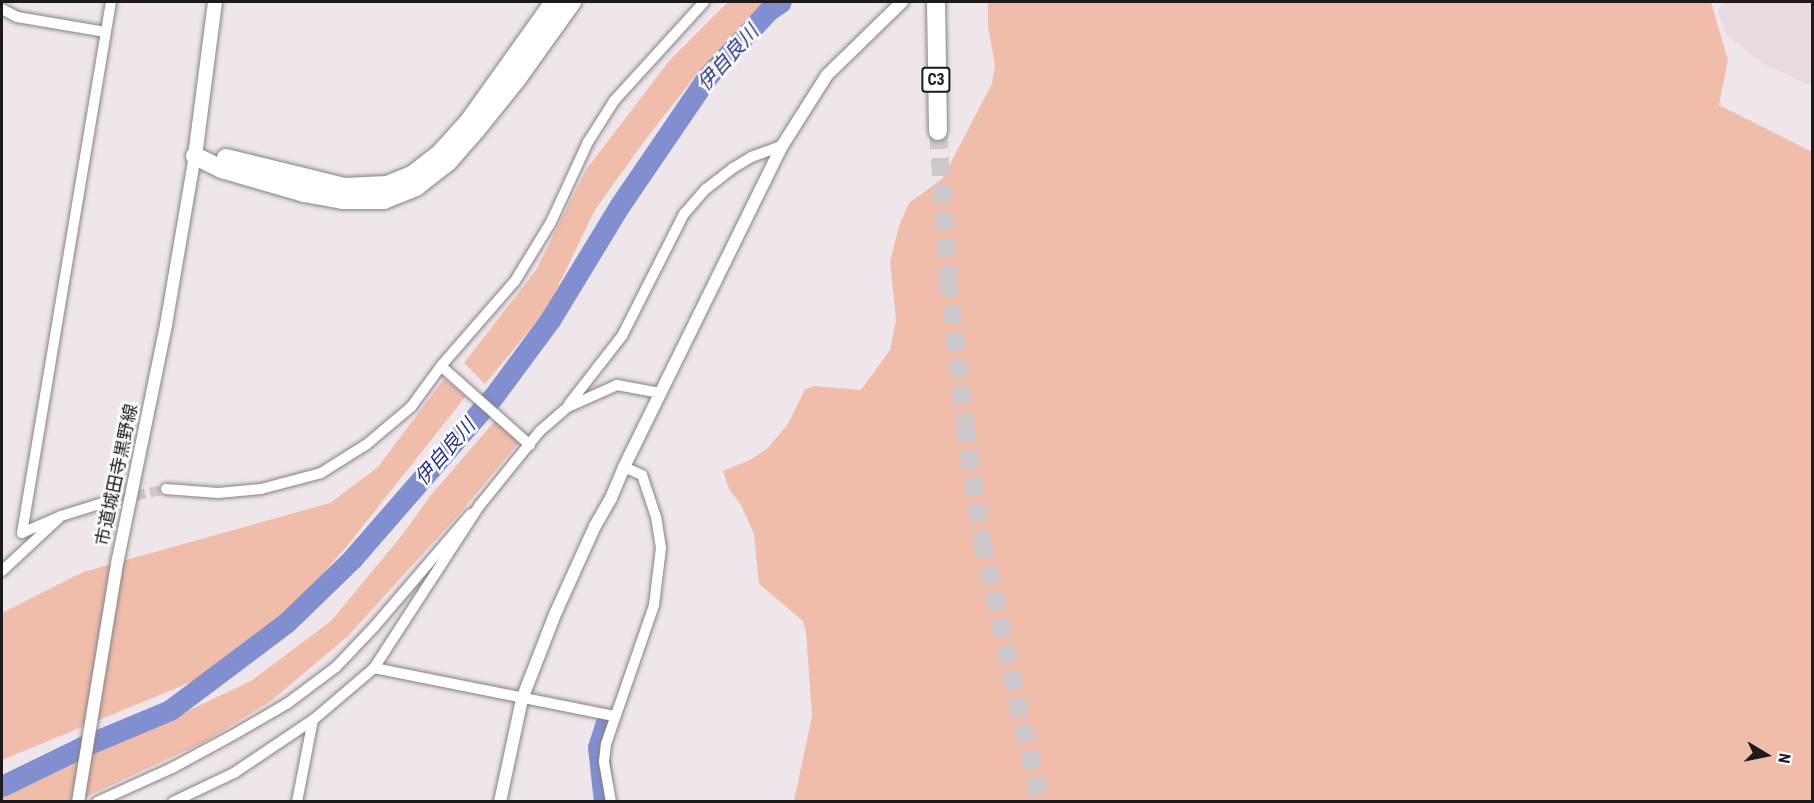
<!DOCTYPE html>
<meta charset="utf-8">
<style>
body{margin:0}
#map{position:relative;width:1814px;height:803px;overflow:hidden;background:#eee6eb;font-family:"Roboto Condensed","Noto Sans JP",sans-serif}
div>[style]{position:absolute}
.built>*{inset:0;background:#e8d9e3}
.green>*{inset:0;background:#f0bdab}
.river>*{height:21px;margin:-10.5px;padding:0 10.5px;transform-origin:10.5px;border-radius:10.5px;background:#818fd0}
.minor-tunnel>*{height:10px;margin-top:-5px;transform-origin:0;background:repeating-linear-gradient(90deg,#cec7cc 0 10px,transparent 0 15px)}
.motorway-tunnel>*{height:18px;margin-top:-9px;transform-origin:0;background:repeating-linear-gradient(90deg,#cec7cc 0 18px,transparent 0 27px)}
.roads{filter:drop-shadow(0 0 2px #888186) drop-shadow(0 0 2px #888186)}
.minor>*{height:10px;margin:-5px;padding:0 5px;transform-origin:5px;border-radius:5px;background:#fff}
.tertiary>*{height:12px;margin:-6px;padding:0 6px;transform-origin:6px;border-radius:6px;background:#fff}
.secondary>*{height:14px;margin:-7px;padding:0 7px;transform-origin:7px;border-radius:7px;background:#fff}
.motorway>*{height:18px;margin:-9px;padding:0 9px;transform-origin:9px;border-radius:9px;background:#fff}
span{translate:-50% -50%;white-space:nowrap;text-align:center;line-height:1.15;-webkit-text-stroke:5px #fff;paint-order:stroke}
.shield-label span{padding:2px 4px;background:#fff;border:2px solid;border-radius:4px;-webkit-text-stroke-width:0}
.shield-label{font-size:16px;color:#1c1a1c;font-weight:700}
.street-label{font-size:18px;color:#1c1a1c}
.water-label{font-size:20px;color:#2a317e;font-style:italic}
.frame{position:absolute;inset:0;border:3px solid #1c1a1c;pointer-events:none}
.north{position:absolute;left:1736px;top:725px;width:60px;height:60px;-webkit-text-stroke:4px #fff;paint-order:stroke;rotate:100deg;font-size:16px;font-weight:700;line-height:24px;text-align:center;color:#1c1a1c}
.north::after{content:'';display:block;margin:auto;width:21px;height:27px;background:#1c1a1c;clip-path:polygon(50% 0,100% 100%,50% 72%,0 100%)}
</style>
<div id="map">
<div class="built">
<i style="clip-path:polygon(1723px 2px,1812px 2px,1812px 86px,1762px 63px,1725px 33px,1718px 11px)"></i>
</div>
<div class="green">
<i style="clip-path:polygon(728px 2px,771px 2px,700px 70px,645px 140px,595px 210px,547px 309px,485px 384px,464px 363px,536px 270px,586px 170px,669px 61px)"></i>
<i style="clip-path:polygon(988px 2px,1711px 2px,1728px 60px,1719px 105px,1812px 152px,1812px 801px,794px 801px,812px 716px,806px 632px,803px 621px,759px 584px,754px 534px,741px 505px,729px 489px,723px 471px,750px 460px,768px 448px,788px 424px,805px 389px,815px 386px,861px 390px,890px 350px,896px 320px,890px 262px,899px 226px,909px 203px,942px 179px,992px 84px,995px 65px,988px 27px)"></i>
<i style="clip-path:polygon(444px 379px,466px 396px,347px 546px,296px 604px,208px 675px,2px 760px,2px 613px,83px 572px,330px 503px,378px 467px)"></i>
<i style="clip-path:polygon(495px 421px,520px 441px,460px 513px,348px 636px,271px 701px,204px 742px,77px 801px,2px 802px,2px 791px,143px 732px,251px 681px,331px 621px,403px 534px,431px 495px)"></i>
</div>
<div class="river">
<i style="left:2px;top:786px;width:91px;rotate:-26deg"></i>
<i style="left:84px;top:746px;width:93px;rotate:-22.7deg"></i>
<i style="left:170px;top:710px;width:145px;rotate:-36.9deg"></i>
<i style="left:286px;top:623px;width:92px;rotate:-44.1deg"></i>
<i style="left:352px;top:559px;width:215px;rotate:-49deg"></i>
<i style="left:493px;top:397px;width:96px;rotate:-53.5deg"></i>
<i style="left:550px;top:320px;width:135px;rotate:-58.7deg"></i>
<i style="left:620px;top:205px;width:156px;rotate:-55.7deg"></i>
<i style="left:708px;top:76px;width:90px;rotate:-47.3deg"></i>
<i style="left:769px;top:10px;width:14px;rotate:-34deg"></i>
<i style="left:604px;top:802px;width:55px;rotate:-96.2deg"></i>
<i style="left:598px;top:747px;width:25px;rotate:-72deg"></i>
</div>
<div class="minor-tunnel">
<i style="left:106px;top:502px;width:61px;rotate:-12.2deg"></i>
</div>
<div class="motorway-tunnel">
<i style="left:938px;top:131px;width:148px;rotate:86.1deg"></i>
<i style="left:948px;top:279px;width:146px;rotate:83.3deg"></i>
<i style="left:965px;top:424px;width:117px;rotate:81.7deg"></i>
<i style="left:982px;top:540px;width:268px;rotate:77.5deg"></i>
</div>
<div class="roads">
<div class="minor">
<i style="left:2px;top:9px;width:17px;rotate:28deg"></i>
<i style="left:17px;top:17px;width:90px;rotate:9.6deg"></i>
<i style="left:441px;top:366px;width:119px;rotate:41.6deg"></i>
<i style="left:569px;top:404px;width:86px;rotate:-52.1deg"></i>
<i style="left:622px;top:336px;width:137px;rotate:-63.1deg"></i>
<i style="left:684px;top:214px;width:33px;rotate:-49deg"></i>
<i style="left:706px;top:189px;width:34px;rotate:-38deg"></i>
<i style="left:733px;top:168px;width:21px;rotate:-31deg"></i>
<i style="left:751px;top:157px;width:33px;rotate:-20deg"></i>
<i style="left:166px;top:489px;width:52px;rotate:4.4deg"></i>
<i style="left:218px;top:493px;width:43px;rotate:-5.3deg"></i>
<i style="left:261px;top:489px;width:62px;rotate:-14.9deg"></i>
<i style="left:321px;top:473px;width:54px;rotate:-32.2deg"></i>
<i style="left:367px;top:444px;width:57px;rotate:-40.1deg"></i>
<i style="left:411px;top:407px;width:51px;rotate:-53.8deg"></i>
<i style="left:441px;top:366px;width:113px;rotate:-49deg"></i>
<i style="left:515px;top:281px;width:69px;rotate:-58.6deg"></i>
<i style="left:551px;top:222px;width:88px;rotate:-65.2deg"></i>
<i style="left:588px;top:142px;width:49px;rotate:-57.6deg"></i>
<i style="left:614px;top:101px;width:134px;rotate:-47.7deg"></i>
<i style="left:22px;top:533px;width:538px;rotate:-80.49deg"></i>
<i style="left:22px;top:533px;width:43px;rotate:-23.6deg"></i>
<i style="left:61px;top:516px;width:47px;rotate:-17.3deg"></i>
<i style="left:2px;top:571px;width:78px;rotate:-42.9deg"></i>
<i style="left:374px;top:668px;width:245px;rotate:11.3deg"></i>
<i style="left:97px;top:802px;width:82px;rotate:-24.4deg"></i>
<i style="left:172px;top:768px;width:69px;rotate:-28.4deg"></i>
<i style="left:233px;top:735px;width:64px;rotate:-30.2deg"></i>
<i style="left:288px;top:703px;width:60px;rotate:-36.9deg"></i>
<i style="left:336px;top:667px;width:55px;rotate:-46.5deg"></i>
<i style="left:374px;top:627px;width:149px;rotate:-49.4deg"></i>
<i style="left:173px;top:802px;width:68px;rotate:-25.4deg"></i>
<i style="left:234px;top:773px;width:95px;rotate:-33.9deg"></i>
<i style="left:297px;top:802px;width:84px;rotate:-79deg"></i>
<i style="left:313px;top:720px;width:80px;rotate:-40.4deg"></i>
<i style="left:374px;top:668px;width:194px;rotate:-57deg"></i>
<i style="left:480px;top:505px;width:95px;rotate:-51deg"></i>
<i style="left:540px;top:431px;width:37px;rotate:-41deg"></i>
<i style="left:568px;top:407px;width:54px;rotate:-24.2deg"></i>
<i style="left:617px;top:385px;width:44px;rotate:10.5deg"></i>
<i style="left:611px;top:802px;width:41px;rotate:-99.9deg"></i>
<i style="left:604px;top:762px;width:18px;rotate:-84deg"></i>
<i style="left:606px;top:744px;width:147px;rotate:-70.9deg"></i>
<i style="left:654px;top:605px;width:57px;rotate:-83deg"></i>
<i style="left:661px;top:548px;width:31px;rotate:-99deg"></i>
<i style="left:656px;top:517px;width:44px;rotate:-108.4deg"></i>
<i style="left:642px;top:475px;width:20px;rotate:-156deg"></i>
</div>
<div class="tertiary">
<i style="left:78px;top:802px;width:246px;rotate:-80.7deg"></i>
<i style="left:118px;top:559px;width:239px;rotate:-78.4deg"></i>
<i style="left:166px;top:325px;width:171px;rotate:-80.3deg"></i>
<i style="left:500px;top:802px;width:105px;rotate:-77.9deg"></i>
<i style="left:522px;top:699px;width:93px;rotate:-68.7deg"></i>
<i style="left:556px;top:612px;width:94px;rotate:-65.6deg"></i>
<i style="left:595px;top:526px;width:32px;rotate:-60deg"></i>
<i style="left:611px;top:498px;width:34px;rotate:-67deg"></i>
<i style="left:624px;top:467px;width:358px;rotate:-63.8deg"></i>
<i style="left:782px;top:146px;width:84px;rotate:-57.6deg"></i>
<i style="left:827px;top:75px;width:105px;rotate:-44.2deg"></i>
</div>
<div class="secondary">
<i style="left:195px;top:156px;width:155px;rotate:-82.6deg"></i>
</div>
<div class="motorway">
<i style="left:936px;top:2px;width:129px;rotate:89.1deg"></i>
<i style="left:195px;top:156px;width:30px;rotate:26deg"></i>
<i style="left:222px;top:169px;width:85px;rotate:16.3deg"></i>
<i style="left:304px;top:193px;width:39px;rotate:10deg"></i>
<i style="left:342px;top:200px;width:42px"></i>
<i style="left:384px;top:200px;width:35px;rotate:-22deg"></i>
<i style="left:416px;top:187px;width:41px;rotate:-38deg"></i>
<i style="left:448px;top:162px;width:43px;rotate:-48.8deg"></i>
<i style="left:476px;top:130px;width:65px;rotate:-51.2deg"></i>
<i style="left:517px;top:79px;width:95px;rotate:-54.5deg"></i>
<i style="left:226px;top:158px;width:122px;rotate:13.7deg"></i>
<i style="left:345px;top:187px;width:42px;rotate:-2.7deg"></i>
<i style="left:387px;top:185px;width:27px;rotate:-22deg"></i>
<i style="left:412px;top:175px;width:37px;rotate:-38deg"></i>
<i style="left:441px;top:152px;width:42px;rotate:-47.9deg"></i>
<i style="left:469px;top:121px;width:146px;rotate:-54.5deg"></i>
</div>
</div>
<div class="shield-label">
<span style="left:936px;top:80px">C3</span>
</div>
<div class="street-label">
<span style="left:117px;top:475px;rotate:-78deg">市道城田寺黒野線</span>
</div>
<div class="water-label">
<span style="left:728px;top:58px;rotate:-48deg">伊自良川</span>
<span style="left:445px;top:452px;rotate:-49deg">伊自良川</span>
</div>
<div class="frame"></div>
<div class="north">N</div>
</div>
